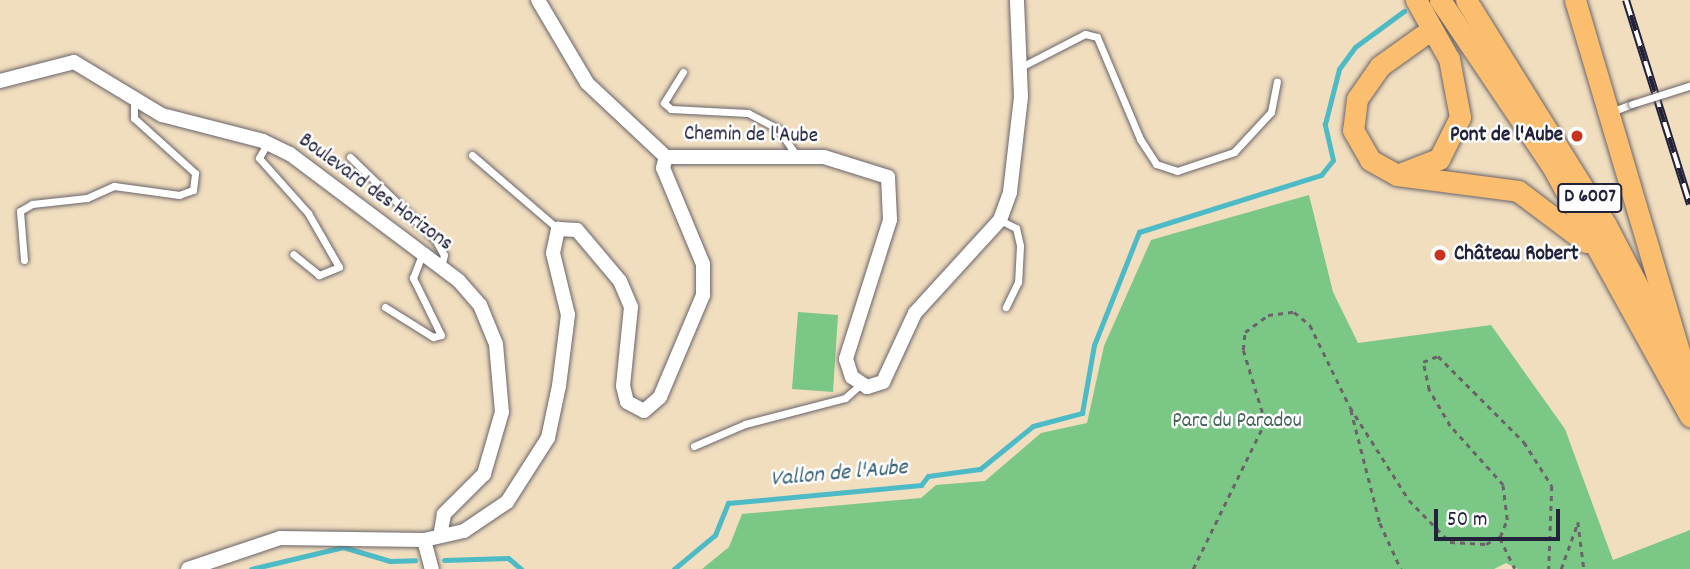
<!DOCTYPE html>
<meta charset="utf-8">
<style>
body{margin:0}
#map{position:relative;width:1690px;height:569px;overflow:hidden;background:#f1debf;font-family:Dekko,sans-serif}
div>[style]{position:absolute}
.green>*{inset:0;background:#7bc785}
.stream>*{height:5px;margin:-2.5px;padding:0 2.5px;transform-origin:2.5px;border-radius:2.5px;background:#4dbbc6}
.path>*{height:2.5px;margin-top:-1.25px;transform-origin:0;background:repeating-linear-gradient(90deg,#6a6469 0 5px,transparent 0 10px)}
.roads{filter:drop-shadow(0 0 2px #6a6469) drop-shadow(0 0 2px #6a6469)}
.lane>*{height:7px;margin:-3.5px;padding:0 3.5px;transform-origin:3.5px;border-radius:3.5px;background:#fff}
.street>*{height:14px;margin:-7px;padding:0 7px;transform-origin:7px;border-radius:7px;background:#fff}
.primary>*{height:21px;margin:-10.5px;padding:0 10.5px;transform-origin:10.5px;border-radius:10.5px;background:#fabe6e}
.rail>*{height:8px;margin-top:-4px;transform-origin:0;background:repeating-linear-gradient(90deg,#fff 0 16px,#22223b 0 32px);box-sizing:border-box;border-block:2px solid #22223b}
.bridges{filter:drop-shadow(0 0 2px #6a6469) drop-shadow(0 0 2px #6a6469)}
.lane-bridge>*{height:7px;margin:-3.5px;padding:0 3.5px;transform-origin:3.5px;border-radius:3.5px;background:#fff}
.dots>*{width:19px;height:19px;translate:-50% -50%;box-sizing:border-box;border:4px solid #fff;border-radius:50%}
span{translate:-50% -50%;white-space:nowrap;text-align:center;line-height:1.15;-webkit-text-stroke:5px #fff;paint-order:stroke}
.shield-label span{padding:2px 5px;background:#fff;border:2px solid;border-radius:5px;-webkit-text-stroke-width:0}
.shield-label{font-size:19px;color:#22223b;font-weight:700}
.street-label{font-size:21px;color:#22223b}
.poi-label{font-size:21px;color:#22223b;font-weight:700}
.right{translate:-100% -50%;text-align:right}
.left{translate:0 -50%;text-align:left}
.park-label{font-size:21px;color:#466459}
.water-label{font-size:23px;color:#335f73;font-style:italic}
.scale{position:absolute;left:1434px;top:509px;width:126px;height:32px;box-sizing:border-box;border:4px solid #22223b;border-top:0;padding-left:9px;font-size:21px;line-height:24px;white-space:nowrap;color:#22223b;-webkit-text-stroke:5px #fff;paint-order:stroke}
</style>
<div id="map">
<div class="green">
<i style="clip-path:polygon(1309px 195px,1333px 292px,1358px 343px,1491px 325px,1565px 429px,1613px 560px,1690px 530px,1690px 569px,1518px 569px,1506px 563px,1494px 569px,702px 569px,729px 547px,742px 514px,921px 498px,936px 485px,985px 481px,1041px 433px,1087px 423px,1104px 346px,1151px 240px)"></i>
<i style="clip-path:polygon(798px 312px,838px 315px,833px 392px,792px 389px)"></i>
</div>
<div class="stream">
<i style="left:444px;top:560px;width:64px;rotate:-1.8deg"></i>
<i style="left:508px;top:558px;width:17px;rotate:40deg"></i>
<i style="left:251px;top:569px;width:95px;rotate:-13.4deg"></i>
<i style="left:343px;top:547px;width:49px;rotate:16.6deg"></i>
<i style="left:390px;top:561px;width:25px;rotate:-2deg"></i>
<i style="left:674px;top:569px;width:53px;rotate:-39.7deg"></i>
<i style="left:715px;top:535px;width:35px;rotate:-68deg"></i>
<i style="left:728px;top:503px;width:194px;rotate:-5.3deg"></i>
<i style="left:921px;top:485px;width:11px;rotate:-52deg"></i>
<i style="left:928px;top:476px;width:52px;rotate:-7.7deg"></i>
<i style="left:980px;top:469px;width:68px;rotate:-39.1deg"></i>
<i style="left:1033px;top:426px;width:51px;rotate:-14.9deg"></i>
<i style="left:1082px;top:413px;width:69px;rotate:-80deg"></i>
<i style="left:1094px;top:345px;width:122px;rotate:-68.3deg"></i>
<i style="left:1139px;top:232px;width:191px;rotate:-17.4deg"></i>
<i style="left:1321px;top:175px;width:19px;rotate:-51deg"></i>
<i style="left:1333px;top:160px;width:37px;rotate:-103deg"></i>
<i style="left:1325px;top:124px;width:57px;rotate:-75.7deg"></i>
<i style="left:1339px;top:69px;width:27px;rotate:-54deg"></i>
<i style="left:1355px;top:47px;width:61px;rotate:-36.3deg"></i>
</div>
<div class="path">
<i style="left:1351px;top:410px;width:117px;rotate:75.6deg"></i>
<i style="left:1380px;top:523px;width:51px;rotate:65.5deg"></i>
<i style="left:1500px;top:538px;width:34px;rotate:64deg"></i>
<i style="left:1193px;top:569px;width:164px;rotate:-63.9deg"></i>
<i style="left:1265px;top:422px;width:75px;rotate:-107deg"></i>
<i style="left:1243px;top:350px;width:18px;rotate:-84deg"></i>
<i style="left:1245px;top:332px;width:29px;rotate:-36deg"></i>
<i style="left:1268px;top:315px;width:26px;rotate:-7deg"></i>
<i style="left:1294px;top:312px;width:21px;rotate:39deg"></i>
<i style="left:1310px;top:325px;width:91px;rotate:64deg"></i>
<i style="left:1350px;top:407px;width:110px;rotate:57.6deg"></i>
<i style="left:1409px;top:500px;width:59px;rotate:45.7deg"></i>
<i style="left:1450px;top:542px;width:36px;rotate:3deg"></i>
<i style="left:1486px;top:544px;width:16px;rotate:-27deg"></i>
<i style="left:1500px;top:537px;width:18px;rotate:-68deg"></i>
<i style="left:1507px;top:520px;width:35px;rotate:-97deg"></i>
<i style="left:1503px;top:485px;width:79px;rotate:-131.9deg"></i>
<i style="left:1450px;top:426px;width:42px;rotate:-120.3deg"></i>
<i style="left:1429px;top:390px;width:29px;rotate:-102deg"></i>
<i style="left:1423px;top:362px;width:16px;rotate:-22deg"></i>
<i style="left:1438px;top:356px;width:122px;rotate:45deg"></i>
<i style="left:1524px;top:442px;width:52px;rotate:57.5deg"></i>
<i style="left:1552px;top:486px;width:83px;rotate:92.1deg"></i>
<i style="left:1561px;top:569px;width:50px;rotate:-70.1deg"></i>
<i style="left:1578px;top:522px;width:47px;rotate:82.7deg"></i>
</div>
<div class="roads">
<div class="lane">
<i style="left:1019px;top:68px;width:74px;rotate:-27.3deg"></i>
<i style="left:1085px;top:34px;width:12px;rotate:14deg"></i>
<i style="left:1097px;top:37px;width:111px;rotate:67.1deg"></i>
<i style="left:1140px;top:139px;width:30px;rotate:57deg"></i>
<i style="left:1156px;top:164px;width:22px;rotate:18deg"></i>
<i style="left:1177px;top:171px;width:60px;rotate:-18.4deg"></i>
<i style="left:1234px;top:152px;width:54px;rotate:-47.2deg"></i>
<i style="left:1271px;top:112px;width:31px;rotate:-79deg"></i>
<i style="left:683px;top:72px;width:36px;rotate:122deg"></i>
<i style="left:664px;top:103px;width:9px;rotate:41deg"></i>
<i style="left:671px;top:109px;width:77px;rotate:3deg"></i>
<i style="left:748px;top:113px;width:34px;rotate:28deg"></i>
<i style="left:778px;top:129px;width:33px;rotate:55deg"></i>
<i style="left:1611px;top:112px;width:22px;rotate:-21deg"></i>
<i style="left:267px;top:144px;width:16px;rotate:120deg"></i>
<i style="left:259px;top:158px;width:74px;rotate:48.3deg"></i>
<i style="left:308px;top:213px;width:62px;rotate:60.1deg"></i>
<i style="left:339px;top:267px;width:22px;rotate:158deg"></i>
<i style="left:319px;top:275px;width:33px;rotate:-141deg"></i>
<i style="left:472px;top:155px;width:113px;rotate:40.7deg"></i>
<i style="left:350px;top:157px;width:118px;rotate:44deg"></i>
<i style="left:435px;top:239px;width:18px;rotate:61deg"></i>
<i style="left:444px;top:255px;width:12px;rotate:104deg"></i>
<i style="left:1000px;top:220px;width:18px;rotate:27deg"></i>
<i style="left:1016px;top:228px;width:18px;rotate:77deg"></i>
<i style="left:1020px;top:246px;width:36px;rotate:93deg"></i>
<i style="left:1018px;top:282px;width:28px;rotate:116deg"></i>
<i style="left:24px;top:260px;width:49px;rotate:-94.7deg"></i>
<i style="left:20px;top:211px;width:14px;rotate:-30deg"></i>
<i style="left:32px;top:204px;width:55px;rotate:-6.2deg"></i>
<i style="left:87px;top:198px;width:30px;rotate:-24deg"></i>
<i style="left:114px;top:186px;width:66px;rotate:7.9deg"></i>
<i style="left:179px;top:195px;width:15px;rotate:-20deg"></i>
<i style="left:193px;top:190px;width:17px;rotate:-83deg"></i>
<i style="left:195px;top:173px;width:82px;rotate:-138deg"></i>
<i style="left:134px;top:118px;width:22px;rotate:-90deg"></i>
<i style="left:385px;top:307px;width:57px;rotate:32deg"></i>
<i style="left:433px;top:337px;width:8px;rotate:-14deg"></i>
<i style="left:441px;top:335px;width:64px;rotate:-116.2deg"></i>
<i style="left:413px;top:278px;width:26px;rotate:-69deg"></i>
<i style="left:694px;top:446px;width:56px;rotate:-23.3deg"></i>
<i style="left:745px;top:424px;width:103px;rotate:-14.6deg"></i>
<i style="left:845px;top:398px;width:21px;rotate:-41deg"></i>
</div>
<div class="street">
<i style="left:538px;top:0;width:96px;rotate:59.4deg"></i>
<i style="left:587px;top:83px;width:108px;rotate:43.1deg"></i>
<i style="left:0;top:81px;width:76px;rotate:-14.4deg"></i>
<i style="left:74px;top:62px;width:103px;rotate:31.1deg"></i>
<i style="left:162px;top:115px;width:104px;rotate:14.4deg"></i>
<i style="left:263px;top:141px;width:30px;rotate:26deg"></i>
<i style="left:290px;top:154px;width:211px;rotate:36.9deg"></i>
<i style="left:459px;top:281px;width:32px;rotate:49deg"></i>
<i style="left:480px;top:305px;width:42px;rotate:67.7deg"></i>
<i style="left:496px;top:344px;width:68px;rotate:85deg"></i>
<i style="left:502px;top:412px;width:65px;rotate:106.2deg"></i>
<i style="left:484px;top:474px;width:57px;rotate:135deg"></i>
<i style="left:444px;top:514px;width:22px;rotate:100deg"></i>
<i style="left:666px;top:157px;width:158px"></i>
<i style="left:824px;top:157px;width:67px;rotate:17.4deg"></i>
<i style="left:888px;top:177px;width:43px;rotate:87.3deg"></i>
<i style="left:890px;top:220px;width:146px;rotate:107.6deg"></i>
<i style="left:846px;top:359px;width:19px;rotate:72deg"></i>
<i style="left:852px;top:377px;width:18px;rotate:34deg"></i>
<i style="left:867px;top:387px;width:17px;rotate:-17deg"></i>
<i style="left:883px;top:382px;width:76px;rotate:-65.1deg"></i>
<i style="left:915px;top:313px;width:126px;rotate:-47.6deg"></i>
<i style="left:1000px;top:220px;width:30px;rotate:-70deg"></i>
<i style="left:1010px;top:192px;width:96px;rotate:-83.4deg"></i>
<i style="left:1021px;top:97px;width:97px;rotate:-92.4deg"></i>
<i style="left:424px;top:540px;width:30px;rotate:75deg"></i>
<i style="left:188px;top:569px;width:97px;rotate:-18.6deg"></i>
<i style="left:280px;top:538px;width:144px;rotate:0.8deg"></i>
<i style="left:424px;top:540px;width:41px;rotate:-12.7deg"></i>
<i style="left:464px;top:531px;width:52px;rotate:-34deg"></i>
<i style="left:507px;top:502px;width:76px;rotate:-57.4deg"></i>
<i style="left:548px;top:438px;width:53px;rotate:-78.1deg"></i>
<i style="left:559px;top:386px;width:72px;rotate:-82.8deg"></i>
<i style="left:568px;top:315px;width:64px;rotate:-103.6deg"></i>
<i style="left:553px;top:253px;width:25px;rotate:-78deg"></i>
<i style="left:558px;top:229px;width:19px;rotate:3deg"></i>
<i style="left:577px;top:230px;width:67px;rotate:49.9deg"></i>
<i style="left:620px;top:281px;width:28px;rotate:67deg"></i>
<i style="left:631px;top:307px;width:79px;rotate:95.8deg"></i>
<i style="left:623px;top:386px;width:16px;rotate:76deg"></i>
<i style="left:627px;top:402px;width:19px;rotate:28deg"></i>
<i style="left:644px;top:411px;width:21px;rotate:-41deg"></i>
<i style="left:660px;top:397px;width:111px;rotate:-67.1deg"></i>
<i style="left:703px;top:295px;width:31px;rotate:-90deg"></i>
<i style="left:703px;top:264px;width:104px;rotate:-112.6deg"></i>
<i style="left:663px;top:168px;width:11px;rotate:-75deg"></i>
</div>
<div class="primary">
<i style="left:1440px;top:0;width:200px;rotate:56deg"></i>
<i style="left:1552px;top:166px;width:286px;rotate:61.1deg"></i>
<i style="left:1466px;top:0;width:265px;rotate:58.1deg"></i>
<i style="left:1606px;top:225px;width:153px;rotate:62.4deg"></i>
<i style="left:1575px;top:0;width:404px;rotate:73.5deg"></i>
<i style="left:1422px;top:36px;width:52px;rotate:144.5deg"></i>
<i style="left:1380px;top:66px;width:40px;rotate:124.9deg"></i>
<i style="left:1357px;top:99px;width:31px;rotate:97deg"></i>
<i style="left:1353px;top:130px;width:34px;rotate:60deg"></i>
<i style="left:1370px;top:160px;width:31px;rotate:29deg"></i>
<i style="left:1397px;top:175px;width:122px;rotate:7.5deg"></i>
<i style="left:1518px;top:191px;width:85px;rotate:36.9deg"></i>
<i style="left:1402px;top:173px;width:40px;rotate:-21deg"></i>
<i style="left:1439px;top:159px;width:47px;rotate:-63.4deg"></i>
<i style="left:1460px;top:117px;width:59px;rotate:-100.7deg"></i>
<i style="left:1449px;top:59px;width:68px;rotate:-119.2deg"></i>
</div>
</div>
<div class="rail">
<i style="left:1626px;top:0;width:214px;rotate:72.6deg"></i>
</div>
<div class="bridges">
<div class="lane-bridge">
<i style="left:1632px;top:104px;width:60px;rotate:-17.5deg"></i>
</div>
</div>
<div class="dots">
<i style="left:1577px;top:136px;background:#c8321e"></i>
<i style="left:1440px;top:255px;background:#c8321e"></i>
</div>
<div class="shield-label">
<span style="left:1590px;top:198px">D 6007</span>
</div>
<div class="street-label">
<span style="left:751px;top:136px;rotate:1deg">Chemin de l'Aube</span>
<span style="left:375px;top:193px;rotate:36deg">Boulevard des Horizons</span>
</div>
<div class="poi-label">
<span class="right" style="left:1563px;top:136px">Pont de l'Aube</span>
<span class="left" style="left:1454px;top:255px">Château Robert</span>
</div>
<div class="park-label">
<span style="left:1237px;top:422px">Parc du Paradou</span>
</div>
<div class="water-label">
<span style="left:839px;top:475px;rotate:-5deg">Vallon de l'Aube</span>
</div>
<div class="scale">50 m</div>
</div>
